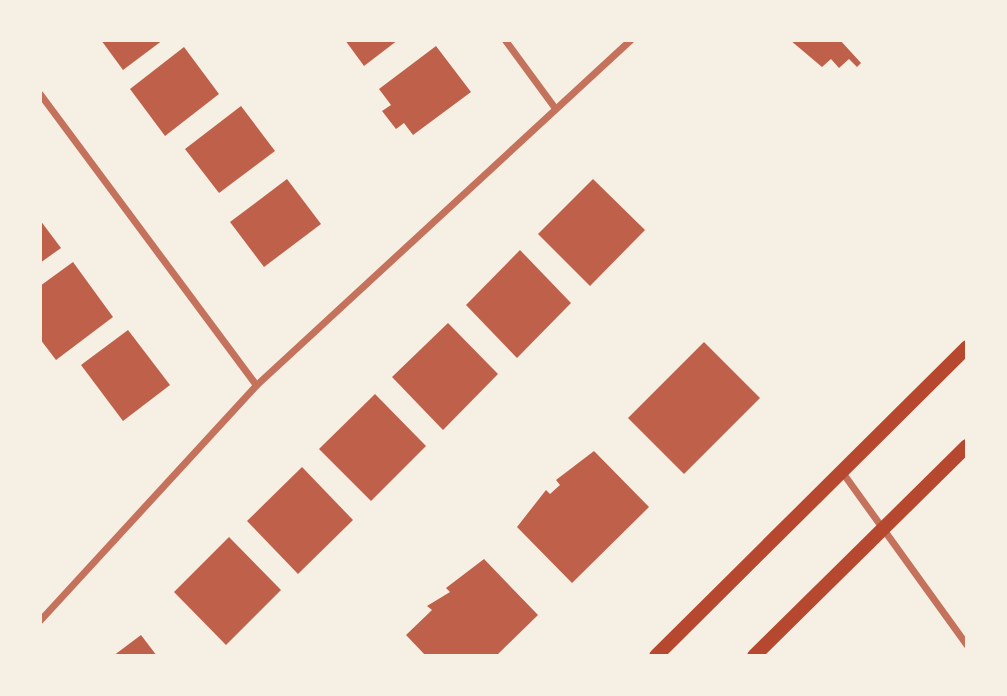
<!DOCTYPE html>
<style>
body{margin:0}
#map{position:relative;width:1007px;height:696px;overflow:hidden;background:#f6efe4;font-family:"Titillium Web",sans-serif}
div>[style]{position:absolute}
.building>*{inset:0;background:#bf614a}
.minor>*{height:7px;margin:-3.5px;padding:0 3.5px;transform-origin:3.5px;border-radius:3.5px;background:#c5725c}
.secondary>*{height:14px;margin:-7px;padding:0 7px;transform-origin:7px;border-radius:7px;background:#b5482f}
span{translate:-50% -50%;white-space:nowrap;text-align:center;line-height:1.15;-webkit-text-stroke:7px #f6efe4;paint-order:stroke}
.frame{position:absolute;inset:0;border:42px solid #f6efe4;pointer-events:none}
</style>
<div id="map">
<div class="building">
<i style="clip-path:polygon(101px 40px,163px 40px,123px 70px)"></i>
<i style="clip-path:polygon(345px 40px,398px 40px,364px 66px)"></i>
<i style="clip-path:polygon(790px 40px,840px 40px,861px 63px,857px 67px,849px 59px,839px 68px,831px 59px,822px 67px)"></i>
<i style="clip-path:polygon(436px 46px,471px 92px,413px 135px,404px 123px,396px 129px,382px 111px,391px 105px,379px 89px)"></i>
<i style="clip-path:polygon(184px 47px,219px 94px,165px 136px,130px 89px)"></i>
<i style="clip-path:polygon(241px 106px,275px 151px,219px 193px,185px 149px)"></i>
<i style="clip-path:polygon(287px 179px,321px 224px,264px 267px,230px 222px)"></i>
<i style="clip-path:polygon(593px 179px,645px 230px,590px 286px,538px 234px)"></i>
<i style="clip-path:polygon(40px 220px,61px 248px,40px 263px)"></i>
<i style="clip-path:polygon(520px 250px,571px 303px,517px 358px,466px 305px)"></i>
<i style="clip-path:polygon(73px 262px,113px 317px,56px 360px,40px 339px,40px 286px)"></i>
<i style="clip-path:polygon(448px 323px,498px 374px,443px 430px,392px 377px)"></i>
<i style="clip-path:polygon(128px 330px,170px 385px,123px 421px,81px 365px)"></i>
<i style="clip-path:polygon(704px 342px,760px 398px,684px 474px,628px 418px)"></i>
<i style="clip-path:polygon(375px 394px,426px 446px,371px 501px,319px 449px)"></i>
<i style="clip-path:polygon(594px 451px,649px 507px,572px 583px,517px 527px,546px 490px,550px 494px,560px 485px,556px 480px)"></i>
<i style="clip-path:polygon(302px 467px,353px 520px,298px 574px,247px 521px)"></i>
<i style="clip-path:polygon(229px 537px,281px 590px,226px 645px,174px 592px)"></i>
<i style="clip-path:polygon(484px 559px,538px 615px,496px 656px,426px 656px,406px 635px,432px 610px,427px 606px,450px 592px,446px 588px)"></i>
<i style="clip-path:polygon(141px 635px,157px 656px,113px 656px)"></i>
</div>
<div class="minor">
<i style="left:505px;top:40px;width:84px;rotate:53.7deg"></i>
<i style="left:40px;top:94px;width:362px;rotate:53.4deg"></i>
<i style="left:842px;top:472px;width:213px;rotate:54.2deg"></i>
<i style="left:40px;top:620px;width:319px;rotate:-47.4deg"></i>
<i style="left:256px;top:385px;width:509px;rotate:-42.69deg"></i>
</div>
<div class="secondary">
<i style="left:656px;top:656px;width:438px;rotate:-44.8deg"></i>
<i style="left:754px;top:656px;width:299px;rotate:-44.6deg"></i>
</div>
<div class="frame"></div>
</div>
